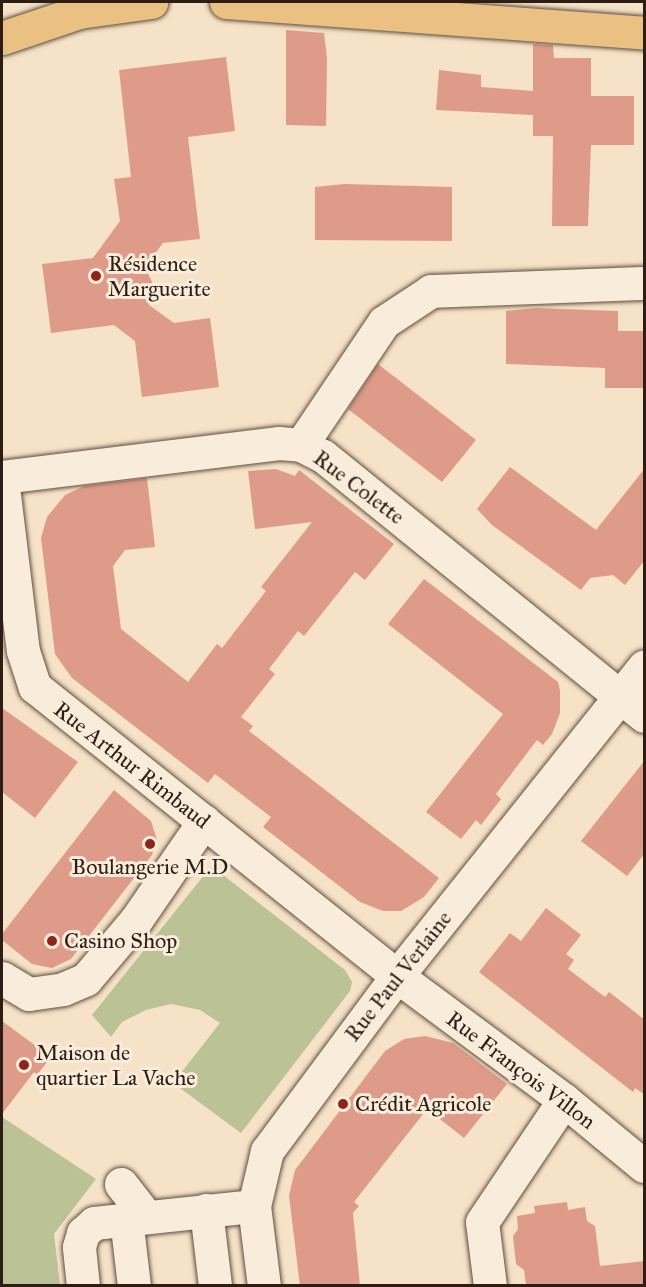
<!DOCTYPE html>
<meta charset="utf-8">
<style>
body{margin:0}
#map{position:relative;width:646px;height:1287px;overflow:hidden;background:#f6e2c6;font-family:"IM FELL Great Primer",serif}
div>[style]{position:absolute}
.green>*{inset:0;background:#bbc396}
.building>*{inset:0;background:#df9b8a}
.roads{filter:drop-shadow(0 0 2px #5f4e40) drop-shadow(0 0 2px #5f4e40)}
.minor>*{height:33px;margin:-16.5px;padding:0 16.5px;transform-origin:16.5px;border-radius:16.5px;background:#f9ecda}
.major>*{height:33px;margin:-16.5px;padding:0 16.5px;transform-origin:16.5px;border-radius:16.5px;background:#ebc183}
.dots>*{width:16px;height:16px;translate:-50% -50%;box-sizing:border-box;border:3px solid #f9ecda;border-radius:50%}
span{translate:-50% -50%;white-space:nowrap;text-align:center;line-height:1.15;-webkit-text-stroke:6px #f9ecda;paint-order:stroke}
.poi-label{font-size:22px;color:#2d1d14}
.left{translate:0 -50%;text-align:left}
.street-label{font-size:22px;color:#2d1d14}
.frame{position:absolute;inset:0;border:3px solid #2d1d14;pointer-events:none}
</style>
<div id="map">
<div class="green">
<i style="clip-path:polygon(212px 872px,223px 875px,345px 970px,352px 982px,350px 991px,241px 1133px,173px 1083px,220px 1023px,200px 1010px,171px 1004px,146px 1010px,122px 1022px,111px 1037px,92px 1015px,205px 874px)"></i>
<i style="clip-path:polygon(2px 1117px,96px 1179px,54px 1234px,60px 1285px,2px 1285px)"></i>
</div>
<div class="building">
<i style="clip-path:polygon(286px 30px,324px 33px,327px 58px,326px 126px,286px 125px)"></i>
<i style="clip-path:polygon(533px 44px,553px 45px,554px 58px,591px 58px,591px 96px,634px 96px,634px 145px,591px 145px,588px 226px,552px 226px,553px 136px,533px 136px,533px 115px,436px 110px,439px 70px,481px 75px,481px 87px,533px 91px)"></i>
<i style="clip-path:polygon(226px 57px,235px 131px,188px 137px,200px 239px,163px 243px,145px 267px,154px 286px,149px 305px,174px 323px,210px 318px,219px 387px,142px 397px,135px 341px,114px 325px,51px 333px,42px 264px,93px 258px,120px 221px,114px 179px,131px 177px,119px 70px)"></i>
<i style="clip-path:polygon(344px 184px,452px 187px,452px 241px,315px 240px,315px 187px)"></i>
<i style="clip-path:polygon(536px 308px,618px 311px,618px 331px,645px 331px,645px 388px,605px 388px,605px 368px,506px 364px,506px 311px)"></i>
<i style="clip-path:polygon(378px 364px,476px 440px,442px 482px,348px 409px)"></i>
<i style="clip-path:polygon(510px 467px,596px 530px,645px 468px,645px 560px,625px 585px,613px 575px,590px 578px,581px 590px,492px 525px,477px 509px)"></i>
<i style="clip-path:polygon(276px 469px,295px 476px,299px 470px,394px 544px,365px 580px,355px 572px,304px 636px,298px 631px,269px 669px,275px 674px,241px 717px,253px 726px,249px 731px,439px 878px,424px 897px,401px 911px,383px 911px,360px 902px,263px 827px,271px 817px,215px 774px,208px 783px,72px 678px,55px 654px,41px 538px,47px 517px,65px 495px,84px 486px,147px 478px,155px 547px,125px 550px,113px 566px,121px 629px,188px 682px,217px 644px,222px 648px,266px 591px,261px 587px,312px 522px,255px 529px,248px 471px)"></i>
<i style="clip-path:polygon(424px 579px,558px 682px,560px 691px,560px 713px,552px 734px,543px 745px,537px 740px,496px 794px,501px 799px,481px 825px,476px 820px,461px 839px,426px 812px,503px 714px,388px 624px)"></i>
<i style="clip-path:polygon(2px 708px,78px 762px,35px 818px,2px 792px)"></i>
<i style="clip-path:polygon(645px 760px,645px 853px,627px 876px,581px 841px)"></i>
<i style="clip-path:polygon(114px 790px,151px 821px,157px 840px,152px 855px,71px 959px,52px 968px,32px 964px,2px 940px,2px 934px)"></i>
<i style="clip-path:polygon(546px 908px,581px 935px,566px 954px,574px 960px,568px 969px,605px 997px,609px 992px,645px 1020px,645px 1095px,635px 1088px,633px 1092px,479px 972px,510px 933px,521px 941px)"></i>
<i style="clip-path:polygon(2px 1021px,51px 1057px,37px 1075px,34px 1072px,2px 1114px)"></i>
<i style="clip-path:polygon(425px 1036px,453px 1043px,507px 1084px,464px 1138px,427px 1109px,354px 1202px,359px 1206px,353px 1213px,360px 1286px,300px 1286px,289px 1196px,295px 1170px,385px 1051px,404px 1039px)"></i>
<i style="clip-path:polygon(567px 1202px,568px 1210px,585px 1207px,587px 1221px,595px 1226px,600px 1266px,645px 1261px,645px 1286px,526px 1284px,524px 1270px,516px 1264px,513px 1236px,518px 1229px,517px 1216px,535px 1213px,534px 1206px)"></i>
</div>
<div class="roads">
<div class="minor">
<i style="left:301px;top:445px;width:148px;rotate:-56deg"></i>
<i style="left:384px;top:322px;width:56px;rotate:-33.4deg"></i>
<i style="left:431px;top:291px;width:213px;rotate:-2.2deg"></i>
<i style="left:2px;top:477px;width:279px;rotate:-7deg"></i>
<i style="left:279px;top:443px;width:22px;rotate:5deg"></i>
<i style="left:301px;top:445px;width:25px;rotate:27deg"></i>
<i style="left:323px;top:456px;width:413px;rotate:39deg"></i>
<i style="left:2px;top:478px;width:174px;rotate:83.1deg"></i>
<i style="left:23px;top:651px;width:38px;rotate:72deg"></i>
<i style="left:35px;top:687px;width:463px;rotate:38.6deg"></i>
<i style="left:397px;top:976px;width:208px;rotate:36.6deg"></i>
<i style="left:564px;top:1100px;width:104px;rotate:39.5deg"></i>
<i style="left:2px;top:978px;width:31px;rotate:31deg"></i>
<i style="left:29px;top:994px;width:34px;rotate:-8deg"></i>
<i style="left:63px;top:989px;width:25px;rotate:-23deg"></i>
<i style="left:86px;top:979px;width:77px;rotate:-49.7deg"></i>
<i style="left:136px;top:920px;width:120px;rotate:-55.5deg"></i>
<i style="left:121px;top:1184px;width:41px;rotate:52deg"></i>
<i style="left:206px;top:1210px;width:77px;rotate:83.2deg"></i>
<i style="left:126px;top:1218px;width:68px;rotate:83.3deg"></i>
<i style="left:83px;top:1286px;width:39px;rotate:-96deg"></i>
<i style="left:79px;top:1247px;width:15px;rotate:-74deg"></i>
<i style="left:83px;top:1233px;width:15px;rotate:-42deg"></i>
<i style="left:94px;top:1223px;width:161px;rotate:-6.1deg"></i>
<i style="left:264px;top:1286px;width:81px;rotate:-97.1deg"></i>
<i style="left:254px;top:1206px;width:57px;rotate:-76.7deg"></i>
<i style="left:267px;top:1151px;width:218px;rotate:-53.4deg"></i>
<i style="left:397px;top:976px;width:396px;rotate:-51.4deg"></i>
<i style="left:490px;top:1286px;width:64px;rotate:-97.1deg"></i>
<i style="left:482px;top:1222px;width:147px;rotate:-56.1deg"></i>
</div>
<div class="major">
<i style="left:226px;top:2px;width:419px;rotate:4.2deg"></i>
<i style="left:2px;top:38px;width:81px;rotate:-18.7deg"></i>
<i style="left:79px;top:12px;width:73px;rotate:-7.9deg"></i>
</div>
</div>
<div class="dots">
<i style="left:96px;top:276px;background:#8f2418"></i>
<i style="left:150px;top:844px;background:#8f2418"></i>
<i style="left:52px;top:941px;background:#8f2418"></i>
<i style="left:24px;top:1065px;background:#8f2418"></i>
<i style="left:343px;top:1104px;background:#8f2418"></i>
</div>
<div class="poi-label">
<span class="left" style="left:108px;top:276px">Résidence<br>Marguerite</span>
<span style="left:150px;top:867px">Boulangerie M.D</span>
<span class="left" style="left:64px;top:941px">Casino Shop</span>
<span class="left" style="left:36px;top:1065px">Maison de<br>quartier La Vache</span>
<span class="left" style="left:355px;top:1104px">Crédit Agricole</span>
</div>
<div class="street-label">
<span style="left:359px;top:487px;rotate:37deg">Rue Colette</span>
<span style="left:132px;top:765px;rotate:38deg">Rue Arthur Rimbaud</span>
<span style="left:398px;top:976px;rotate:-52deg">Rue Paul Verlaine</span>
<span style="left:521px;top:1070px;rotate:37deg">Rue François Villon</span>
</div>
<div class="frame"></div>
</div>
